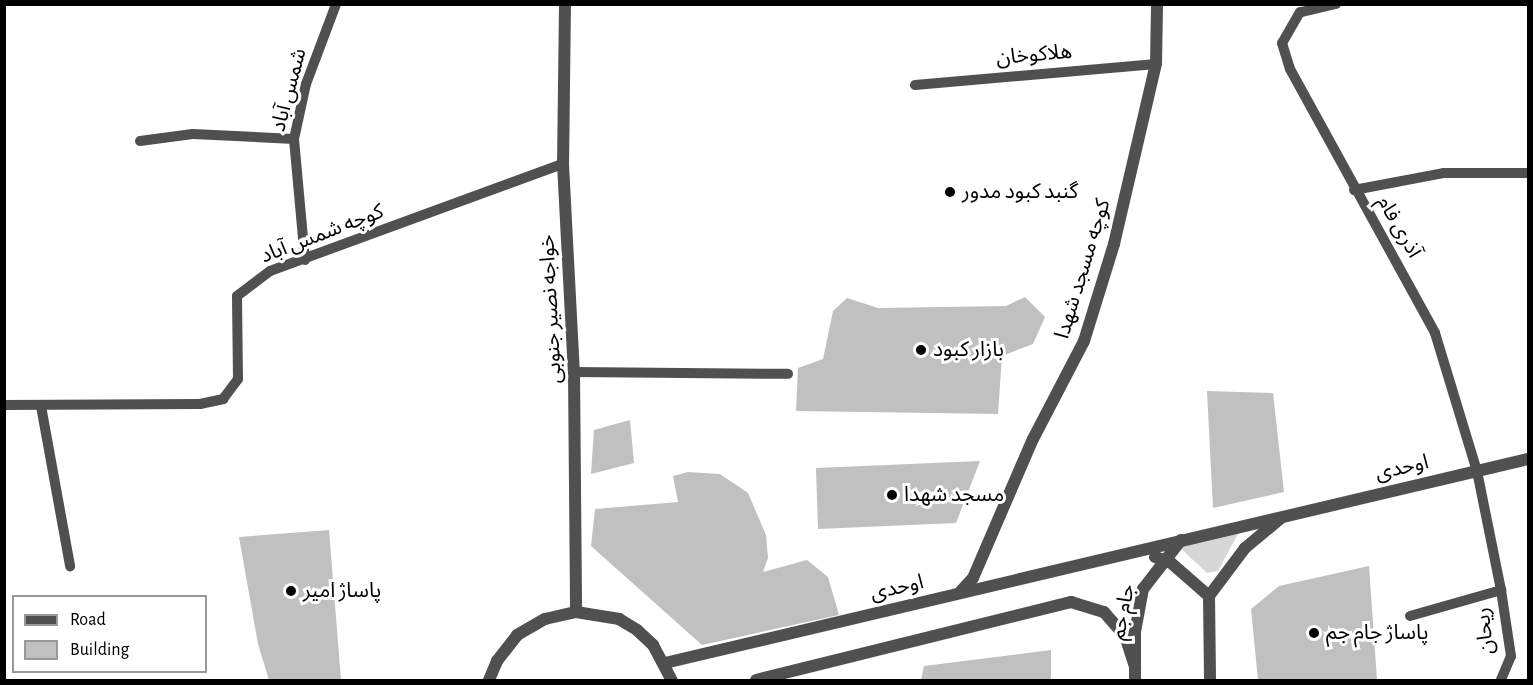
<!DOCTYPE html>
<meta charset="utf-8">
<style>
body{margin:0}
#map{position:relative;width:1533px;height:685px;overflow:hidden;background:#fff;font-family:"Alegreya Sans","Noto Sans Arabic",sans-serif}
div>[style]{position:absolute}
.green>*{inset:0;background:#d7d7d7}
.building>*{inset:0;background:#c0c0c0}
.service>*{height:10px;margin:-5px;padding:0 5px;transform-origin:5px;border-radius:5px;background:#505050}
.minor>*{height:12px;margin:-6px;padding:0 6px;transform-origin:6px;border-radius:6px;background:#505050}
.tertiary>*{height:12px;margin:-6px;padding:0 6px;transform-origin:6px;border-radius:6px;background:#505050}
.dots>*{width:16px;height:16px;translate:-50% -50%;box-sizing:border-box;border:3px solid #fff;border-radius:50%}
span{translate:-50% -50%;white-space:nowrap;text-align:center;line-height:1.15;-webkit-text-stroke:6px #fff;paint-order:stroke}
.street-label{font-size:21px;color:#000}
.poi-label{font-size:21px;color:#000}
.left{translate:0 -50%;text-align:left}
.frame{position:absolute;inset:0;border:6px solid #000;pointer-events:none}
.legend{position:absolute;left:12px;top:595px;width:195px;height:78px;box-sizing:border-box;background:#fff;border:2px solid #999;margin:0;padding:8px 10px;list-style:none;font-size:18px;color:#000}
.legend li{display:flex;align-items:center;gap:12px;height:30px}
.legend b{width:30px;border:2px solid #999}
</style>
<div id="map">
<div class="green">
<i style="clip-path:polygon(1239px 532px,1218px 571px,1207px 573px,1178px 546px)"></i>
</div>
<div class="building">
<i style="clip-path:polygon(1025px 297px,1045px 317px,1033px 344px,1002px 356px,998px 414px,796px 411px,798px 368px,823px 359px,833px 311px,847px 298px,878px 308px,1006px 306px)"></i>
<i style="clip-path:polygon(1207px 391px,1273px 393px,1284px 492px,1213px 508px)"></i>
<i style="clip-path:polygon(630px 420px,634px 463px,591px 474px,594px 430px)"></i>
<i style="clip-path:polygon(980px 461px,956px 523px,818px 529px,816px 468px)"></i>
<i style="clip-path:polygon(688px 472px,720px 474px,748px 493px,766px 535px,768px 558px,763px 572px,807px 560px,828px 577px,839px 615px,702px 645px,591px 546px,595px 509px,678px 502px,673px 476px)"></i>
<i style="clip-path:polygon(329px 530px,341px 680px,269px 680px,258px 644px,239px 537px)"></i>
<i style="clip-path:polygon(1369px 566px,1377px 680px,1258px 680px,1251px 609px,1279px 586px)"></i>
<i style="clip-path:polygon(1051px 650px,1051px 680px,921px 680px,924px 666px)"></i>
</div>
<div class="service">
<i style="left:1336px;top:4px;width:37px;rotate:167deg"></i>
<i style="left:1300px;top:12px;width:36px;rotate:120deg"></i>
<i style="left:1282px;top:43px;width:27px;rotate:73deg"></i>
<i style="left:1290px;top:69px;width:301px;rotate:61.2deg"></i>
<i style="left:1435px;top:333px;width:144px;rotate:73.1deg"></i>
<i style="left:1477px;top:471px;width:121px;rotate:78.6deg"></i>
<i style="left:1501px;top:590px;width:67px;rotate:81.4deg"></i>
<i style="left:1511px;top:656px;width:26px;rotate:113deg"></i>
<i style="left:915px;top:85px;width:242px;rotate:-5deg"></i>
<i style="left:140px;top:141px;width:53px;rotate:-7.5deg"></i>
<i style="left:193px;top:134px;width:101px;rotate:2.8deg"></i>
<i style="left:1354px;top:190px;width:92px;rotate:-10.7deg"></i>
<i style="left:1444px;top:173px;width:84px"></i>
<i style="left:305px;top:260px;width:121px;rotate:-95.2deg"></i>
<i style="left:294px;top:139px;width:56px;rotate:-77.7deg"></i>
<i style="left:306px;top:84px;width:85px;rotate:-69.4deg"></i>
<i style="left:574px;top:372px;width:214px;rotate:0.5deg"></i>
<i style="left:4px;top:405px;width:196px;rotate:-0.3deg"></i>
<i style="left:200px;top:404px;width:24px;rotate:-12deg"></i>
<i style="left:223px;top:399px;width:25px;rotate:-53deg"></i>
<i style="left:238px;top:379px;width:83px;rotate:-90.7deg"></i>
<i style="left:237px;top:296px;width:41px;rotate:-37.1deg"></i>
<i style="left:270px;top:271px;width:312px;rotate:-20.1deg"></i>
<i style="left:41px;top:406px;width:163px;rotate:79.7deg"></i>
<i style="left:1410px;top:616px;width:95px;rotate:-15.9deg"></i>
</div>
<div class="minor">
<i style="left:960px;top:592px;width:19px;rotate:-47deg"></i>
<i style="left:973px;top:578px;width:151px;rotate:-66.7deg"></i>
<i style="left:1033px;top:439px;width:110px;rotate:-62.5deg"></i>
<i style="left:1084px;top:341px;width:102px;rotate:-72.8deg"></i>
<i style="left:1114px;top:244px;width:185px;rotate:-76.9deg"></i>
<i style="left:1156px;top:64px;width:60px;rotate:-89deg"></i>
</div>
<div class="tertiary">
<i style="left:565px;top:4px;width:160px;rotate:90.7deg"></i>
<i style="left:563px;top:164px;width:208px;rotate:87deg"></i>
<i style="left:574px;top:372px;width:240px;rotate:89.5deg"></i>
<i style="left:1155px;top:557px;width:16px;rotate:18deg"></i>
<i style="left:1170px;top:562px;width:52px;rotate:41.1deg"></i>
<i style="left:1209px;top:596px;width:60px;rotate:-53.1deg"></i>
<i style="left:1245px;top:548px;width:47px;rotate:-39.8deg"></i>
<i style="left:1209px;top:596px;width:84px;rotate:89.3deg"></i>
<i style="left:665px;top:663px;width:887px;rotate:-13.3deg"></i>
<i style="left:489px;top:680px;width:21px;rotate:-67deg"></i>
<i style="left:497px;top:661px;width:33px;rotate:-52deg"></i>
<i style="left:517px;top:635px;width:32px;rotate:-30deg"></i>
<i style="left:545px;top:619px;width:32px;rotate:-13deg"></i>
<i style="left:576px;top:612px;width:44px;rotate:9.2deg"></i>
<i style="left:619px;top:619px;width:21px;rotate:31deg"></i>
<i style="left:637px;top:630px;width:22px;rotate:43deg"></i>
<i style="left:653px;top:645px;width:40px;rotate:62deg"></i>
<i style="left:756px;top:680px;width:325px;rotate:-13.9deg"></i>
<i style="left:1071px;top:602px;width:34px;rotate:17deg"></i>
<i style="left:1104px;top:612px;width:32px;rotate:49deg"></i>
<i style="left:1125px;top:636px;width:33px;rotate:72deg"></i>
<i style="left:1135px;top:680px;width:48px;rotate:-90deg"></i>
<i style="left:1135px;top:632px;width:44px;rotate:-79.5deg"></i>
<i style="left:1143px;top:589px;width:62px;rotate:-52.2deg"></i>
</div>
<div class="dots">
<i style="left:950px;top:192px;background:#000"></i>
<i style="left:921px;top:350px;background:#000"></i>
<i style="left:892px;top:495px;background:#000"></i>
<i style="left:291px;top:591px;background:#000"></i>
<i style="left:1314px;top:633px;background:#000"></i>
</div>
<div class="street-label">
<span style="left:1034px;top:55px;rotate:-5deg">هلاکوخان</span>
<span style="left:289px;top:90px;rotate:-75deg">شمس آباد</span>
<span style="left:1399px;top:227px;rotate:60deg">آذری فام</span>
<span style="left:322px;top:234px;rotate:-21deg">کوچه شمس آباد</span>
<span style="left:1083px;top:269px;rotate:-73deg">کوچه مسجد شهدا</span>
<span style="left:551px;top:309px;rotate:-93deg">خواجه نصیر جنوبی</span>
<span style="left:1402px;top:468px;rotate:-13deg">اوحدی</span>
<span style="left:897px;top:588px;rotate:-13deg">اوحدی</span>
<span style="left:1123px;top:612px;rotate:-79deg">جام جم</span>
<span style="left:1485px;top:631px;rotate:-96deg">ریحان</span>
</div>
<div class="poi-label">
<span class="left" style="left:962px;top:192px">گنبد کبود مدور</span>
<span class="left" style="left:933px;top:350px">بازار کبود</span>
<span class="left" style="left:904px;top:495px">مسجد شهدا</span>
<span class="left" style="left:303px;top:591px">پاساژ امیر</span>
<span class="left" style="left:1326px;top:633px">پاساژ جام جم</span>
</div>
<div class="frame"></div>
<ul class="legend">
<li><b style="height:8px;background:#505050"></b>Road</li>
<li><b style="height:16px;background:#c0c0c0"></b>Building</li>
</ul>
</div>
